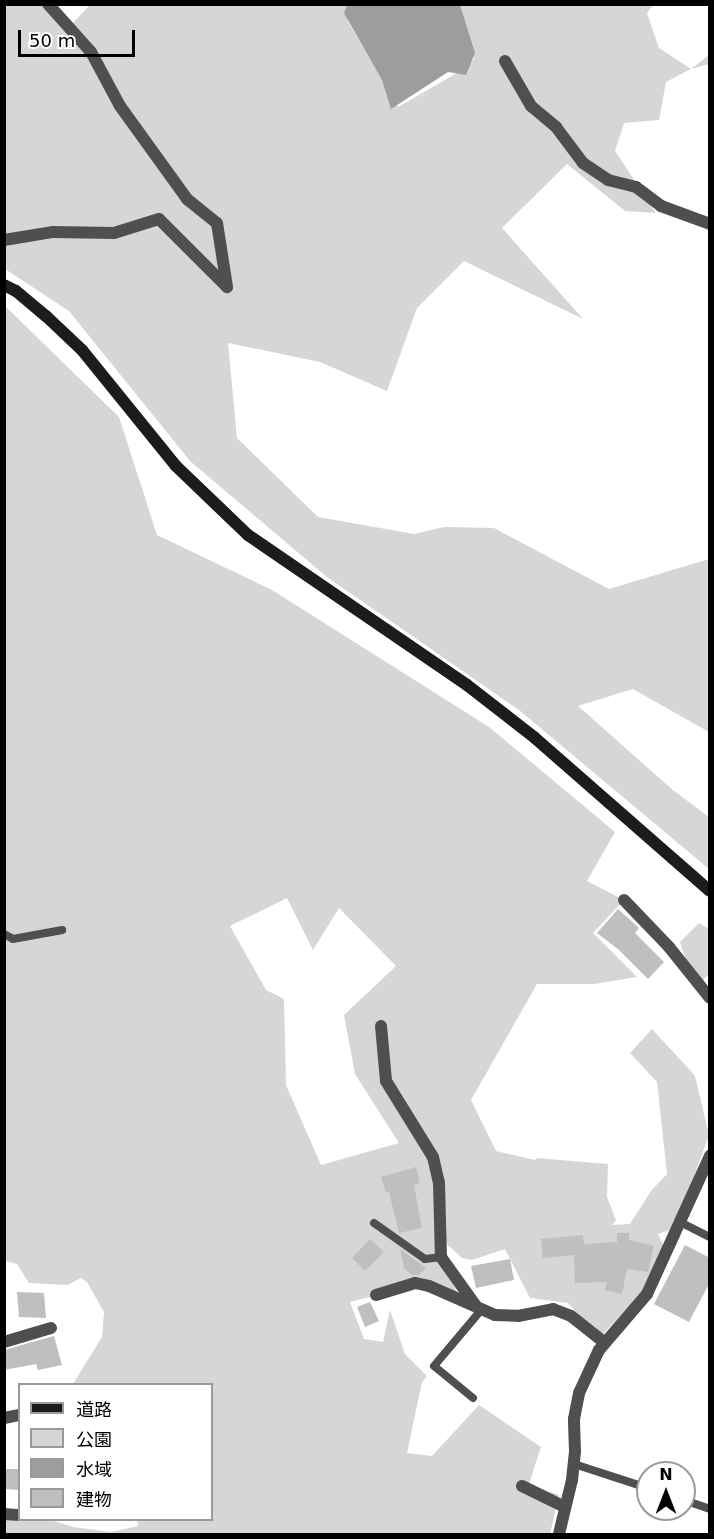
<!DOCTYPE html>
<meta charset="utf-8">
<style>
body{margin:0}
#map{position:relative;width:714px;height:1539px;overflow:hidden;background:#fff;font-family:"DejaVu Sans","Noto Sans JP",sans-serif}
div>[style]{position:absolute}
.green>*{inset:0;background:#d6d6d6}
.water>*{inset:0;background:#9d9d9d}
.building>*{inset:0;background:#bfbfbf}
.lane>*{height:8px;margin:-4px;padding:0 4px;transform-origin:4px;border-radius:4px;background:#4f4f4f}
.street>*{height:12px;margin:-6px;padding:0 6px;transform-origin:6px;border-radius:6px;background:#4f4f4f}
.secondary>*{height:12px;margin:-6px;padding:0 6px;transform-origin:6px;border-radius:6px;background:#1c1c1c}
span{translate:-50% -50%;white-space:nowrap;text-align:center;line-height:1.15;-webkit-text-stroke:4.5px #fff;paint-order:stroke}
.frame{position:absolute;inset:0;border:6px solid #000;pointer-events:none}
.legend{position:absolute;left:18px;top:1383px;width:195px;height:138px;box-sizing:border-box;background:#fff;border:2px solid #999;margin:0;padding:8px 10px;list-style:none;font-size:18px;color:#000}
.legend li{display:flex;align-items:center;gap:12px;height:30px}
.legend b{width:30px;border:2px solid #999}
.north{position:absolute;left:636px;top:1461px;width:60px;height:60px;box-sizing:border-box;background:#fff;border:2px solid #999;border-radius:50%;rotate:0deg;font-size:16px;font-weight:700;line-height:24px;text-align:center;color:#000}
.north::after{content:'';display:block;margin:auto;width:21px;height:27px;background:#000;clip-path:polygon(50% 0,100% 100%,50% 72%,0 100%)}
.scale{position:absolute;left:18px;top:30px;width:117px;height:27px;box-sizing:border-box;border:3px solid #000;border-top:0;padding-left:8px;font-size:18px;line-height:21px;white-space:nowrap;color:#000;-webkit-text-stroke:4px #fff;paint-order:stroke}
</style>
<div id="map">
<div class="green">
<i style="clip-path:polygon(4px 5px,51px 5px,69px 27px,90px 5px,348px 5px,348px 21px,398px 107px,457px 73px,474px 59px,456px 5px,653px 5px,647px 13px,659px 48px,691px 69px,709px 55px,709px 64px,691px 69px,666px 82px,659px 120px,624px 123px,615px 151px,656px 213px,625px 211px,567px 164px,502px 228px,583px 319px,464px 261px,417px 308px,387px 391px,320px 362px,228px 343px,237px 438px,318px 517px,414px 534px,444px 527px,494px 528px,609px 589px,709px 559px,709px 732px,633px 689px,578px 706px,674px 791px,709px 817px,709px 869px,519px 710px,327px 577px,190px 461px,69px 311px,5px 269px)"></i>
<i style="clip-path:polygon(evenodd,4px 305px,119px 417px,157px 535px,272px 590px,489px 727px,615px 832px,587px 881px,624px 900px,593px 933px,637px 977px,594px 984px,537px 984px,471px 1100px,496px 1151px,535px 1160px,537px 1158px,608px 1164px,607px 1197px,616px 1220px,612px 1225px,630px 1224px,651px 1191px,667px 1174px,657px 1082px,630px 1053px,652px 1029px,688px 1068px,695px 1076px,709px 1135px,689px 1190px,670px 1230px,658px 1234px,663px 1245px,641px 1294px,599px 1338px,568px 1303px,530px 1298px,505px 1249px,472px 1260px,462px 1258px,440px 1238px,441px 1257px,460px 1299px,422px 1284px,350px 1302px,364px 1339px,383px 1342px,390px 1310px,405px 1354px,427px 1376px,422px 1382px,407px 1453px,432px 1456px,479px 1405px,541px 1447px,529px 1484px,559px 1495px,550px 1534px,5px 1534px,5px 1514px,20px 1520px,51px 1520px,73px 1527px,111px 1532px,138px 1526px,137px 1520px,212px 1520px,212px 1384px,73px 1384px,102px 1337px,104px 1312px,87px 1282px,81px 1278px,67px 1285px,29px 1283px,17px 1264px,5px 1261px,4px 305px,287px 898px,313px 950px,339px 908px,396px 966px,344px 1015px,355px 1074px,399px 1143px,321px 1165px,286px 1085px,284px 999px,266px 990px,230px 926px,287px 898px)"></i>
<i style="clip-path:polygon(699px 923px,709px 929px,709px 974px,700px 983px,688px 966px,680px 942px)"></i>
</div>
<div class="water">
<i style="clip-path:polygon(347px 5px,460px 5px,475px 53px,466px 75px,448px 72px,391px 109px,382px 80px,344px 13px)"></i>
</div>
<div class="building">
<i style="clip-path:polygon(618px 909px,639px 928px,635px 933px,664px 962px,648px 979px,619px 950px,597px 933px)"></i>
<i style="clip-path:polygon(416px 1167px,420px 1183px,414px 1185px,422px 1228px,399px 1233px,389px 1192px,386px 1193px,381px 1177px)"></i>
<i style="clip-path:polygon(617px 1233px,629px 1233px,629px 1240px,654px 1246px,648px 1272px,627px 1269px,622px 1294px,605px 1290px,607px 1282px,575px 1283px,574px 1255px,543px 1258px,541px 1239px,583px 1235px,584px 1244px,617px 1242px)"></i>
<i style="clip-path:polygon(370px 1239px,384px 1252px,365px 1271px,352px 1258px)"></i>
<i style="clip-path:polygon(685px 1245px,710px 1258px,710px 1282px,689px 1322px,654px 1304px)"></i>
<i style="clip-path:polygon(400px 1249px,426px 1268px,419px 1275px,412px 1275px,404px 1268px)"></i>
<i style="clip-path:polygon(510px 1259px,514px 1280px,476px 1288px,471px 1266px)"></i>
<i style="clip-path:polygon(17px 1292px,44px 1293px,46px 1318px,19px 1317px)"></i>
<i style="clip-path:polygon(370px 1302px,379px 1321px,365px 1327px,357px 1307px)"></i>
<i style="clip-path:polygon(54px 1336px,62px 1365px,38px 1370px,36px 1364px,4px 1370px,4px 1350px)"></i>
<i style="clip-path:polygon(4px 1469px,20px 1469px,20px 1490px,4px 1489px)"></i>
</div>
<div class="lane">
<i style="left:4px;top:934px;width:10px;rotate:29deg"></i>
<i style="left:13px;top:939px;width:50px;rotate:-10.4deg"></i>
<i style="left:680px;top:1222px;width:34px;rotate:27deg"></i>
<i style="left:374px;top:1223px;width:62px;rotate:35.2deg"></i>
<i style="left:425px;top:1259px;width:16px;rotate:-7deg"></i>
<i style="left:473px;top:1398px;width:50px;rotate:-140.6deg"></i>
<i style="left:434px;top:1366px;width:75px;rotate:-49.9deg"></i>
<i style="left:574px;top:1464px;width:78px;rotate:18deg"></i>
<i style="left:684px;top:1500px;width:28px;rotate:19deg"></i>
</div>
<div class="street">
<i style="left:48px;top:4px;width:64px;rotate:48.1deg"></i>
<i style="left:91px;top:52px;width:61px;rotate:61.8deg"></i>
<i style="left:120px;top:106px;width:115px;rotate:54.2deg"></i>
<i style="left:187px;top:199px;width:38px;rotate:39deg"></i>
<i style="left:217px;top:223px;width:65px;rotate:81.1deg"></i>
<i style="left:505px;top:61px;width:52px;rotate:60deg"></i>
<i style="left:531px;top:106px;width:33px;rotate:40deg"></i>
<i style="left:556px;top:127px;width:45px;rotate:53.1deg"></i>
<i style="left:583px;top:163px;width:30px;rotate:34deg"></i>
<i style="left:608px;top:180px;width:29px;rotate:14deg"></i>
<i style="left:636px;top:187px;width:31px;rotate:37deg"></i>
<i style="left:661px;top:206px;width:52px;rotate:20.2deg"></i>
<i style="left:4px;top:240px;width:50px;rotate:-9.3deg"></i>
<i style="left:53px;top:232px;width:61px;rotate:0.9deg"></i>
<i style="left:114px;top:233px;width:47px;rotate:-17.3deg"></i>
<i style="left:159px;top:219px;width:96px;rotate:45deg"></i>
<i style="left:624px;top:900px;width:65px;rotate:46.2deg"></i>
<i style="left:669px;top:947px;width:65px;rotate:51.2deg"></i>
<i style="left:381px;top:1026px;width:55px;rotate:84.8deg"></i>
<i style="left:386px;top:1081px;width:89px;rotate:58.3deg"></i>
<i style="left:433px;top:1157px;width:27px;rotate:77deg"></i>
<i style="left:439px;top:1183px;width:74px;rotate:88.5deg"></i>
<i style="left:441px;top:1257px;width:60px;rotate:54.5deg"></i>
<i style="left:376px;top:1295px;width:41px;rotate:-17.1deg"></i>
<i style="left:415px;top:1283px;width:14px;rotate:12deg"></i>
<i style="left:429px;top:1286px;width:72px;rotate:23.7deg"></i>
<i style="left:495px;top:1315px;width:23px;rotate:2deg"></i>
<i style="left:518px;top:1316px;width:36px;rotate:-11deg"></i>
<i style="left:553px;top:1309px;width:19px;rotate:21deg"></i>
<i style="left:571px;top:1316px;width:43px;rotate:38.5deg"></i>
<i style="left:4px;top:1342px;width:49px;rotate:-16.6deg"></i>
<i style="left:4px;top:1418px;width:16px;rotate:-11deg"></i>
<i style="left:522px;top:1486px;width:48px;rotate:26deg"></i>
<i style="left:4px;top:1514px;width:16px;rotate:4deg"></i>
<i style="left:559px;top:1534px;width:56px;rotate:-76.5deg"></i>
<i style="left:572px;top:1480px;width:29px;rotate:-84deg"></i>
<i style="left:575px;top:1451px;width:32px;rotate:-92deg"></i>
<i style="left:574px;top:1419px;width:26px;rotate:-79deg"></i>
<i style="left:579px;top:1393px;width:47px;rotate:-65.1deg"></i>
<i style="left:599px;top:1350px;width:74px;rotate:-49.4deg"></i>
<i style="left:647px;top:1294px;width:152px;rotate:-65.5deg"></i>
</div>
<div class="secondary">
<i style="left:4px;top:285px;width:13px;rotate:27deg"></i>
<i style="left:16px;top:291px;width:39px;rotate:40deg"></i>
<i style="left:46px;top:316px;width:50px;rotate:43.4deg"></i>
<i style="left:82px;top:350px;width:149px;rotate:51deg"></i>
<i style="left:176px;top:466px;width:100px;rotate:43.8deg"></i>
<i style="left:248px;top:535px;width:265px;rotate:34.4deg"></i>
<i style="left:467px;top:685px;width:86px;rotate:37.9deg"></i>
<i style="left:535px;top:738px;width:232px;rotate:41.2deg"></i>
</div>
<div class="frame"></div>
<ul class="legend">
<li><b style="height:8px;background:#1c1c1c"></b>道路</li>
<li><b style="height:16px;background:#d6d6d6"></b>公園</li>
<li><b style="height:16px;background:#9d9d9d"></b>水域</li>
<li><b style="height:16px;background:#bfbfbf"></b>建物</li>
</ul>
<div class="north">N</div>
<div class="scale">50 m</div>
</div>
